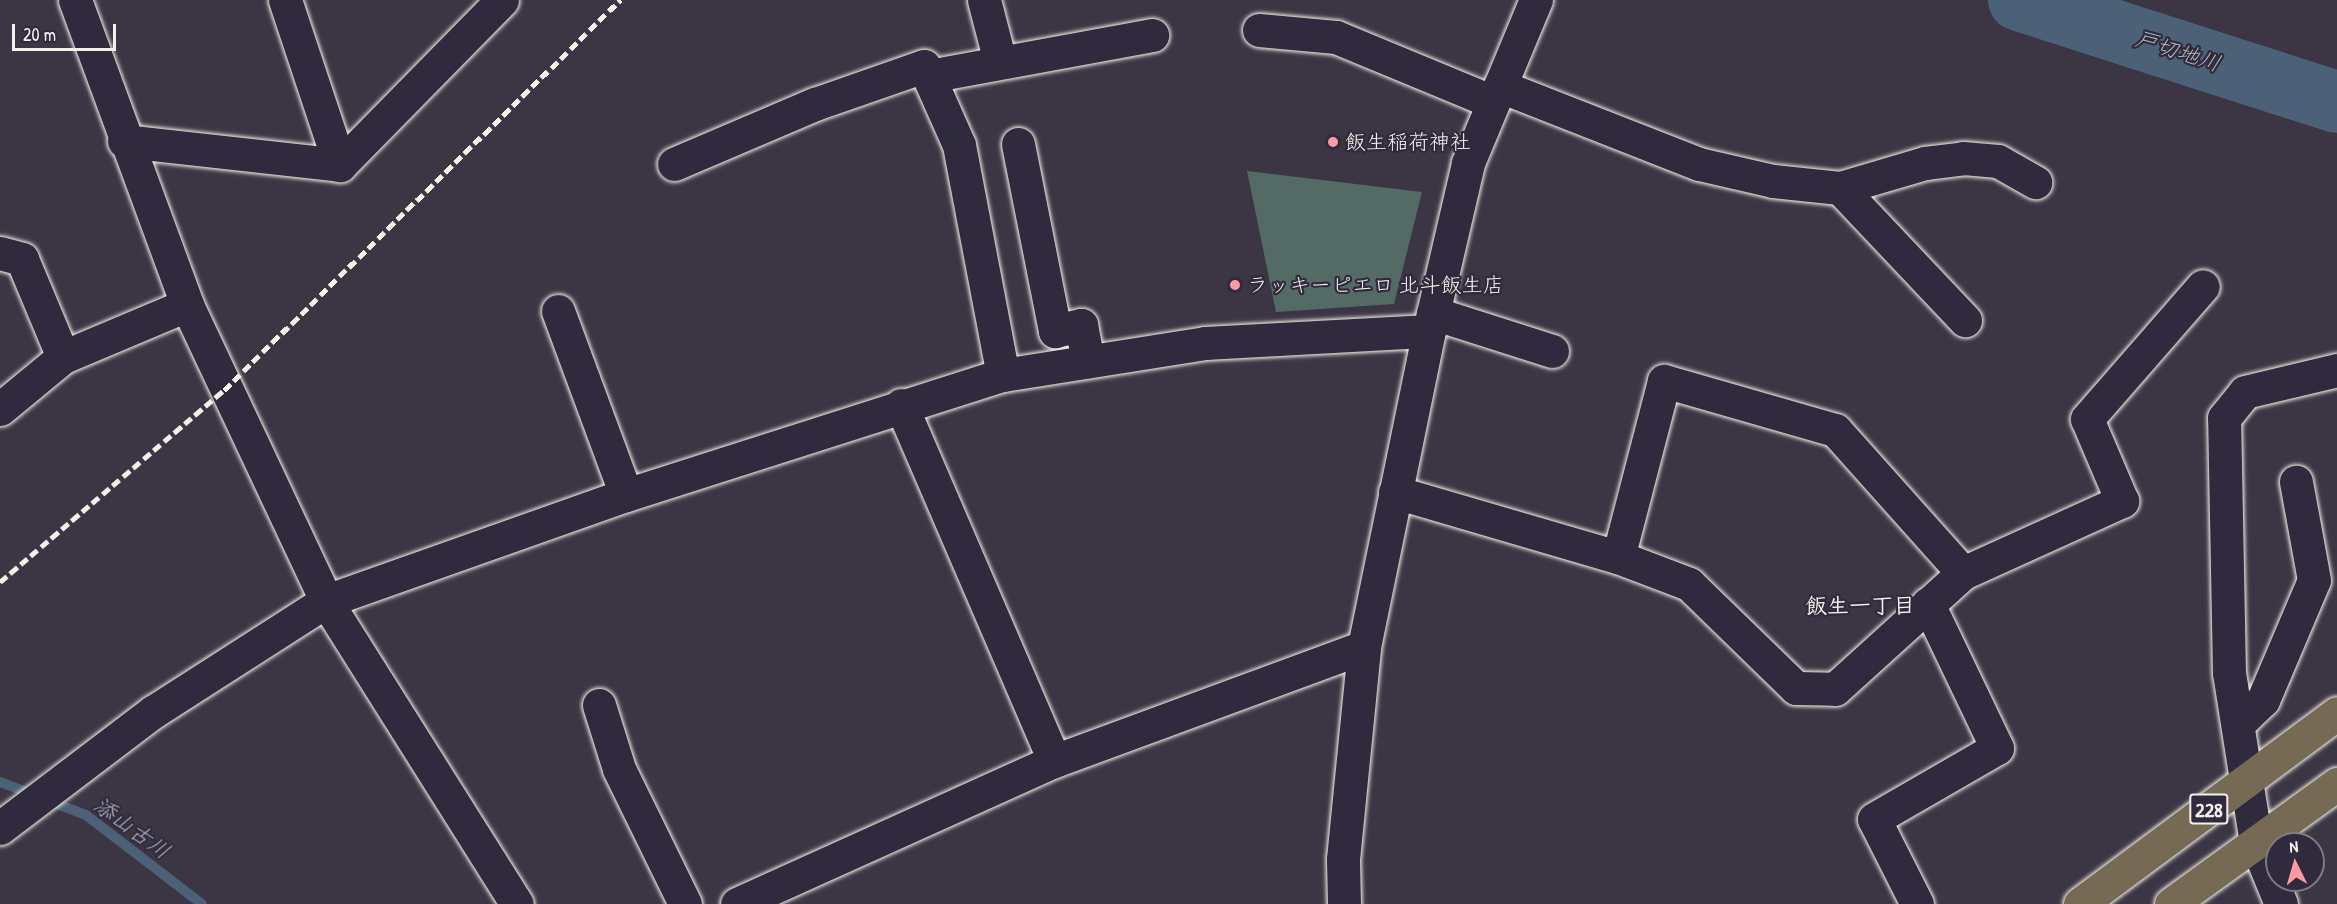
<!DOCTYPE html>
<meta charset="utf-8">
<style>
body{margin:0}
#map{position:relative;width:2337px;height:904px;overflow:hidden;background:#3c3544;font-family:"Patrick Hand","Klee One",sans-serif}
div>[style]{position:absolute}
.green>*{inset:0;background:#546a65}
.stream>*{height:10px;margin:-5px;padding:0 5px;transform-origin:5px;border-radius:5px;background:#4c6178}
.river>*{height:62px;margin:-31px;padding:0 31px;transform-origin:31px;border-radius:31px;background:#4c6178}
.roads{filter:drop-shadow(0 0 2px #f4f1e8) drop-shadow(0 0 2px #f4f1e8)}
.minor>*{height:33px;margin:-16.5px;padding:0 16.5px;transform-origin:16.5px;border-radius:16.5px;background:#2f2a3d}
.highway>*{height:33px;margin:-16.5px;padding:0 16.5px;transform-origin:16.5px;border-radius:16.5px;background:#766a54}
.rail>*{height:4.5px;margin-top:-2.25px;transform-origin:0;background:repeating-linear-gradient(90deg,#f4f1e8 0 9px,transparent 0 13.5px)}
.dots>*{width:16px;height:16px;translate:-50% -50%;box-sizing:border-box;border:3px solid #2f2a3d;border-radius:50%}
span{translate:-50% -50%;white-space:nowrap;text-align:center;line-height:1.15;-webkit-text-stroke:4.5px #2f2a3d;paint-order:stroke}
.shield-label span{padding:2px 4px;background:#2f2a3d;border:2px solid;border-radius:4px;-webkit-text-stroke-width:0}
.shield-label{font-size:20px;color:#f4f1e8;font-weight:700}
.poi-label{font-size:21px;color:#f4f1e8}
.left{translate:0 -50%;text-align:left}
.water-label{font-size:22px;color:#b1b7bb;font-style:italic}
.neighbourhood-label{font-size:22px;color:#f4f1e8;font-weight:700}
.north{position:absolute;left:2265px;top:832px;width:60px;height:60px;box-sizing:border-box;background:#2f2a3d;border:2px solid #7e7a81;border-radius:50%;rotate:355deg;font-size:16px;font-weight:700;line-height:24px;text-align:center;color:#f4f1e8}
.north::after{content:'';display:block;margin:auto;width:21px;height:27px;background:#ff9aa2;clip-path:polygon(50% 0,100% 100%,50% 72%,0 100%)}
.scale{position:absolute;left:12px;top:24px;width:104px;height:27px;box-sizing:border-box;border:3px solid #f4f1e8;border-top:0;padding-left:8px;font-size:18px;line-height:21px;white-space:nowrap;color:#f4f1e8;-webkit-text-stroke:4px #2f2a3d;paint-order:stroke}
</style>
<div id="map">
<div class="green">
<i style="clip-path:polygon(1247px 171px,1422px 192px,1394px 304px,1276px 312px)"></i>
</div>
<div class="stream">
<i style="left:0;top:782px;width:92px;rotate:21deg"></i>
<i style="left:86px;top:815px;width:146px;rotate:37.5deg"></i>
</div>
<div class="river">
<i style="left:2019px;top:0;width:334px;rotate:17.8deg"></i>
</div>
<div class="roads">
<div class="minor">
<i style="left:75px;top:0;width:325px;rotate:69.8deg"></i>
<i style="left:187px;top:305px;width:327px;rotate:64.8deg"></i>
<i style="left:326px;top:601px;width:358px;rotate:57.8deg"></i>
<i style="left:285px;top:0;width:174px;rotate:71.6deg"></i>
<i style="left:984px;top:0;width:64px;rotate:75.5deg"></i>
<i style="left:1259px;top:30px;width:77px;rotate:5.2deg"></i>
<i style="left:1336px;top:37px;width:170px;rotate:22.5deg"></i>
<i style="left:929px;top:76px;width:227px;rotate:-10.4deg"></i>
<i style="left:1500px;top:86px;width:214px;rotate:21.4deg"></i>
<i style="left:1699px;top:164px;width:76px;rotate:12.9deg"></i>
<i style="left:1773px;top:181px;width:67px;rotate:6deg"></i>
<i style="left:1840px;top:188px;width:182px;rotate:46.6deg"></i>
<i style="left:124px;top:141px;width:217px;rotate:6.3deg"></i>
<i style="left:340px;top:165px;width:231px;rotate:-45.5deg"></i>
<i style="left:1018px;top:144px;width:191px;rotate:78.8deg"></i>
<i style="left:1055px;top:331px;width:27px;rotate:-13deg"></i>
<i style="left:1081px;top:325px;width:37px;rotate:79deg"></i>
<i style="left:674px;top:164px;width:153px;rotate:-23.1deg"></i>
<i style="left:815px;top:104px;width:115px;rotate:-19.2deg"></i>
<i style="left:924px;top:66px;width:86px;rotate:66.1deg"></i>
<i style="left:959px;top:145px;width:234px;rotate:79.2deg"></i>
<i style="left:1840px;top:188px;width:89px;rotate:-16.4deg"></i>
<i style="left:1925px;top:163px;width:38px;rotate:-7deg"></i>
<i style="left:1963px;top:158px;width:35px;rotate:5deg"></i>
<i style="left:1998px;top:161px;width:43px;rotate:29.6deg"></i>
<i style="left:0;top:253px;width:23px;rotate:15deg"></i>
<i style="left:22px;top:259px;width:106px;rotate:67.3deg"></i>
<i style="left:558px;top:311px;width:196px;rotate:69.7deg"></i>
<i style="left:1433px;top:313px;width:125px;rotate:17.7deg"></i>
<i style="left:901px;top:405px;width:387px;rotate:66.7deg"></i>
<i style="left:0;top:409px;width:82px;rotate:-39.5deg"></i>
<i style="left:63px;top:357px;width:134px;rotate:-22.8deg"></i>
<i style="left:1395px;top:492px;width:232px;rotate:16.3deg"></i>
<i style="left:1618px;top:557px;width:76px;rotate:20.8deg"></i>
<i style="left:1689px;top:584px;width:149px;rotate:44.2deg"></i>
<i style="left:1796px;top:688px;width:39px;rotate:1deg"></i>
<i style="left:1835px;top:689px;width:173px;rotate:-42.2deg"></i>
<i style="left:1963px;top:573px;width:192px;rotate:-131.8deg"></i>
<i style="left:1835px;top:430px;width:178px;rotate:-164deg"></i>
<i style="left:1664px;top:381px;width:182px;rotate:104.6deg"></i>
<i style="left:1963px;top:573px;width:175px;rotate:-24.4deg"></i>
<i style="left:2122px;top:501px;width:89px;rotate:-113.1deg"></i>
<i style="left:2087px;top:419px;width:176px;rotate:-48.9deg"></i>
<i style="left:599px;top:705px;width:67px;rotate:72.6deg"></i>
<i style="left:619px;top:769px;width:150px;rotate:63.9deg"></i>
<i style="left:2238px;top:724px;width:35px;rotate:-44deg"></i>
<i style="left:2263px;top:700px;width:130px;rotate:-67deg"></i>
<i style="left:2314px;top:580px;width:100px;rotate:-100.4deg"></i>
<i style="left:0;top:828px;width:192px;rotate:-37.2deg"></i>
<i style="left:153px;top:712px;width:206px;rotate:-32.7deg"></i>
<i style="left:326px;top:601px;width:318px;rotate:-19.5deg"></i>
<i style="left:626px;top:495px;width:396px;rotate:-17.7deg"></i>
<i style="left:1003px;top:375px;width:205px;rotate:-9deg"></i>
<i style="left:1205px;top:343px;width:224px;rotate:-3.1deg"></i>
<i style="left:737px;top:904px;width:348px;rotate:-24.3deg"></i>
<i style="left:1054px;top:761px;width:330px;rotate:-20.2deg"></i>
<i style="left:1344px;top:904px;width:45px;rotate:-91.3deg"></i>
<i style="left:1343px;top:859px;width:213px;rotate:-84.3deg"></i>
<i style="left:1364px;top:647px;width:323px;rotate:-78.4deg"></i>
<i style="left:1429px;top:331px;width:172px;rotate:-76.9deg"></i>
<i style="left:1468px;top:163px;width:177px;rotate:-67.4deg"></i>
<i style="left:1917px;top:904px;width:95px;rotate:-116.8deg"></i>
<i style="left:1874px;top:819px;width:142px;rotate:-30deg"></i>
<i style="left:1997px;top:748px;width:160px;rotate:-115.6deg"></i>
<i style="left:2281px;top:904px;width:66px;rotate:-112.3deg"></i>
<i style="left:2256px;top:843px;width:172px;rotate:-99deg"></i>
<i style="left:2229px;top:673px;width:255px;rotate:-91.1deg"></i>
<i style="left:2224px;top:418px;width:33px;rotate:-51deg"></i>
<i style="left:2245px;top:392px;width:95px;rotate:-13.4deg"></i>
</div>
<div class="highway">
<i style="left:2080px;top:904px;width:320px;rotate:-36.6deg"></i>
<i style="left:2171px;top:904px;width:205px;rotate:-35.9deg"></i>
</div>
</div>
<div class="rail">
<i style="left:0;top:582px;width:295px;rotate:-40.6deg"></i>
<i style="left:224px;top:390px;width:556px;rotate:-44.56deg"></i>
</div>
<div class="dots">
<i style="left:1333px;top:142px;background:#ff9aa2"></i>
<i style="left:1235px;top:285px;background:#ff9aa2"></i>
</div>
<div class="shield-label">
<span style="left:2209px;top:809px">228</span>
</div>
<div class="poi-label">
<span class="left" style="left:1345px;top:142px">飯生稲荷神社</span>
<span class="left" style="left:1247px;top:285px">ラッキーピエロ 北斗飯生店</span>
</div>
<div class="water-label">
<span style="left:2178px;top:51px;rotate:18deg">戸切地川</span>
<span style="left:132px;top:828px;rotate:36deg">添山古川</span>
</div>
<div class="neighbourhood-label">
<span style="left:1860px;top:606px">飯生一丁目</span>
</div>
<div class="north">N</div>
<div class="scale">20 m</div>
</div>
